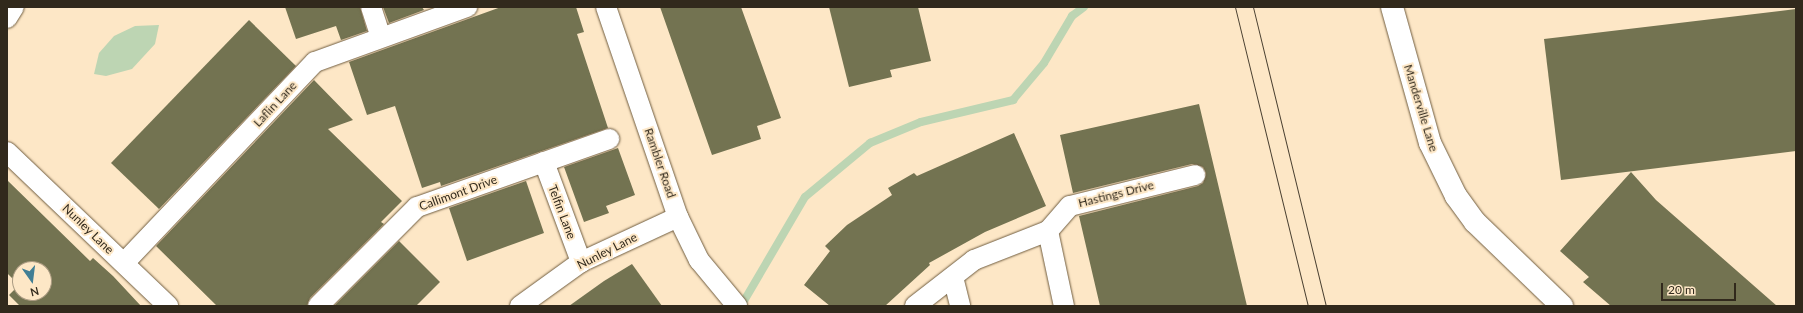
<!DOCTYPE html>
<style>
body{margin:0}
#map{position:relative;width:1803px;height:313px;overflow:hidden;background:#fde7c6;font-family:Lato,sans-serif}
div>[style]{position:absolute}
.water>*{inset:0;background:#bdd5b3}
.stream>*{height:8px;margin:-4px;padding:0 4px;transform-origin:4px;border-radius:4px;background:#bdd5b3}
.building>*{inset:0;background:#737351}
.roads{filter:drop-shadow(0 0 1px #705d40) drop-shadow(0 0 1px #705d40)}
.street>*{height:20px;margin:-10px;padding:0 10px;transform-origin:10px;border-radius:10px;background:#fff}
.secondary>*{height:22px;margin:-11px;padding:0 11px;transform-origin:11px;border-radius:11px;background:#fff}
.tram>*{height:1px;margin:-0.5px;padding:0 0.5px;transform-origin:0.5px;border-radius:0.5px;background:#4a4031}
span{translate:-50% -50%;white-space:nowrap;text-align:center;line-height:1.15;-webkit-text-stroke:4px #fde7c6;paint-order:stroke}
.street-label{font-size:12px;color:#31291c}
.frame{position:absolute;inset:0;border:8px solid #31291c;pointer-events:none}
.north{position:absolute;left:12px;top:261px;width:40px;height:40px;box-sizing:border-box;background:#fde7c6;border:1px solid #ab9b82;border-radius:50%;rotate:166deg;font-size:11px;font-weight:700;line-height:16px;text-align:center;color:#31291c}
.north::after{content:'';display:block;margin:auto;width:14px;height:18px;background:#417e94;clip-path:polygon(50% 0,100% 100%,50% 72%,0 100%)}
.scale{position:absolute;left:1661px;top:283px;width:75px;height:18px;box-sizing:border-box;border:2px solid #31291c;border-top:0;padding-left:5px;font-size:12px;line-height:14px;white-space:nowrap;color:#31291c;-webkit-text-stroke:3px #fde7c6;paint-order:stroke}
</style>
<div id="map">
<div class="water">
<i style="clip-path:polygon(159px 25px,155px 44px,132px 69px,106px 76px,94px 74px,99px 53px,114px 36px,135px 26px)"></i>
</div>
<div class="stream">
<i style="left:741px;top:306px;width:126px;rotate:-59.6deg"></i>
<i style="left:805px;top:197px;width:85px;rotate:-39.7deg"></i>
<i style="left:870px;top:143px;width:55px;rotate:-22.4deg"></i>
<i style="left:921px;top:122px;width:95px;rotate:-13.4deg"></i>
<i style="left:1013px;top:100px;width:48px;rotate:-50deg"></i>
<i style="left:1044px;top:63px;width:55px;rotate:-59.2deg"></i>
<i style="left:1072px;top:16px;width:15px;rotate:-37deg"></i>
</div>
<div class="building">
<i style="clip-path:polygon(285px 7px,360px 7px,367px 31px,341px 40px,336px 26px,296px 39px)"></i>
<i style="clip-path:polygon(383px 7px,422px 7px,424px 10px,389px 23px)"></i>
<i style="clip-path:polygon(501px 7px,576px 7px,584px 32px,577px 34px,608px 128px,441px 186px,440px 182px,422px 188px,395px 106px,367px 115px,349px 62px)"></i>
<i style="clip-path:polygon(660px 7px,741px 7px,781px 118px,757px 126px,761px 139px,712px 155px)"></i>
<i style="clip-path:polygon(829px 7px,918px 7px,931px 61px,890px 70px,892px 77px,849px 87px)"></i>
<i style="clip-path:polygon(1796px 9px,1796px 151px,1561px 180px,1544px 39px)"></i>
<i style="clip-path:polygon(249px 20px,296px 66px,159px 209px,111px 163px)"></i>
<i style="clip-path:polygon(314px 80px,353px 120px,328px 129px,402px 201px,381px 222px,384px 224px,310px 298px,307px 306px,217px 306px,156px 246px)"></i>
<i style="clip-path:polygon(1199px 104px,1247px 306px,1100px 306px,1079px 216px,1198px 186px,1203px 183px,1206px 173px,1203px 167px,1192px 164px,1073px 193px,1060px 135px)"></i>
<i style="clip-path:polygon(1014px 133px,1046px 206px,985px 232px,929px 263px,930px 265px,885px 306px,830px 306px,804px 285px,830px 251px,825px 246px,847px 225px,892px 195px,888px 188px,914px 173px,917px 176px)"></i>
<i style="clip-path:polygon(618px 148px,635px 195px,606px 206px,609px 213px,584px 222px,564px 167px)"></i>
<i style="clip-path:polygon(1631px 172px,1656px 200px,1777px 306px,1611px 306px,1583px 282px,1589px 277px,1560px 251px)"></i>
<i style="clip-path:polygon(evenodd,7px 180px,90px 261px,93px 258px,113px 276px,141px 306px,20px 306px,9px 295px,19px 285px,7px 273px,7px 180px,20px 269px,44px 269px,44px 293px,20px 293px,20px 269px)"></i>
<i style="clip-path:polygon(526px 181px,544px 233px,467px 261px,449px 208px)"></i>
<i style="clip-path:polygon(399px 241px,440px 282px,416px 306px,334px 306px)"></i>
<i style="clip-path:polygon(632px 264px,662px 306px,569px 306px,604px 281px)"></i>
</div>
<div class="roads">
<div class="street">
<i style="left:371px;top:7px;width:32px;rotate:72deg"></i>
<i style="left:606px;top:7px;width:222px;rotate:71.1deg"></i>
<i style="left:678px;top:217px;width:48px;rotate:64deg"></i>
<i style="left:699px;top:260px;width:60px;rotate:50.4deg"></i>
<i style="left:7px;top:18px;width:13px;rotate:-58deg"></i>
<i style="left:7px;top:152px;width:223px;rotate:43.7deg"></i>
<i style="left:544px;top:162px;width:107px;rotate:69.7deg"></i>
<i style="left:1048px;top:231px;width:77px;rotate:78deg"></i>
<i style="left:124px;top:263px;width:277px;rotate:-46.5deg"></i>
<i style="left:315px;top:62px;width:162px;rotate:-19.9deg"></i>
<i style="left:953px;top:277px;width:30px;rotate:76deg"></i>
<i style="left:318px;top:306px;width:140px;rotate:-45deg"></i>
<i style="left:417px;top:207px;width:204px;rotate:-19.5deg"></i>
<i style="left:520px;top:306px;width:75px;rotate:-35.8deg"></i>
<i style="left:581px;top:262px;width:107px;rotate:-24.9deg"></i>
<i style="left:915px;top:306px;width:75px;rotate:-37.9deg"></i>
<i style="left:974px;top:260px;width:79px;rotate:-21.4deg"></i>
<i style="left:1048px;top:231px;width:33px;rotate:-49deg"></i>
<i style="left:1070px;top:206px;width:129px;rotate:-13.9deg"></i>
</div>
<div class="secondary">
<i style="left:1392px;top:7px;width:141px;rotate:74.4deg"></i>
<i style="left:1430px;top:143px;width:59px;rotate:63.9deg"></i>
<i style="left:1456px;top:196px;width:32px;rotate:54deg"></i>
<i style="left:1475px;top:222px;width:121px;rotate:44deg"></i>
</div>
</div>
<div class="tram">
<i style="left:1235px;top:7px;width:308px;rotate:76.3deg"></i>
<i style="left:1253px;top:7px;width:308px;rotate:76.3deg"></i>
</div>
<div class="street-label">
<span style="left:275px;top:104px;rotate:-47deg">Laflin Lane</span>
<span style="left:1421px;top:108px;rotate:73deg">Manderville Lane</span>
<span style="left:660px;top:163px;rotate:71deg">Rambler Road</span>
<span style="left:458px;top:193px;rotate:-20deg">Callimont Drive</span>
<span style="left:1116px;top:194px;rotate:-14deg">Hastings Drive</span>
<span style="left:562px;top:212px;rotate:69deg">Telfin Lane</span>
<span style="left:88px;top:229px;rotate:44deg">Nunley Lane</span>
<span style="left:607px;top:251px;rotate:-27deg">Nunley Lane</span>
</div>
<div class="frame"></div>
<div class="north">N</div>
<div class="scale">20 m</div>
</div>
